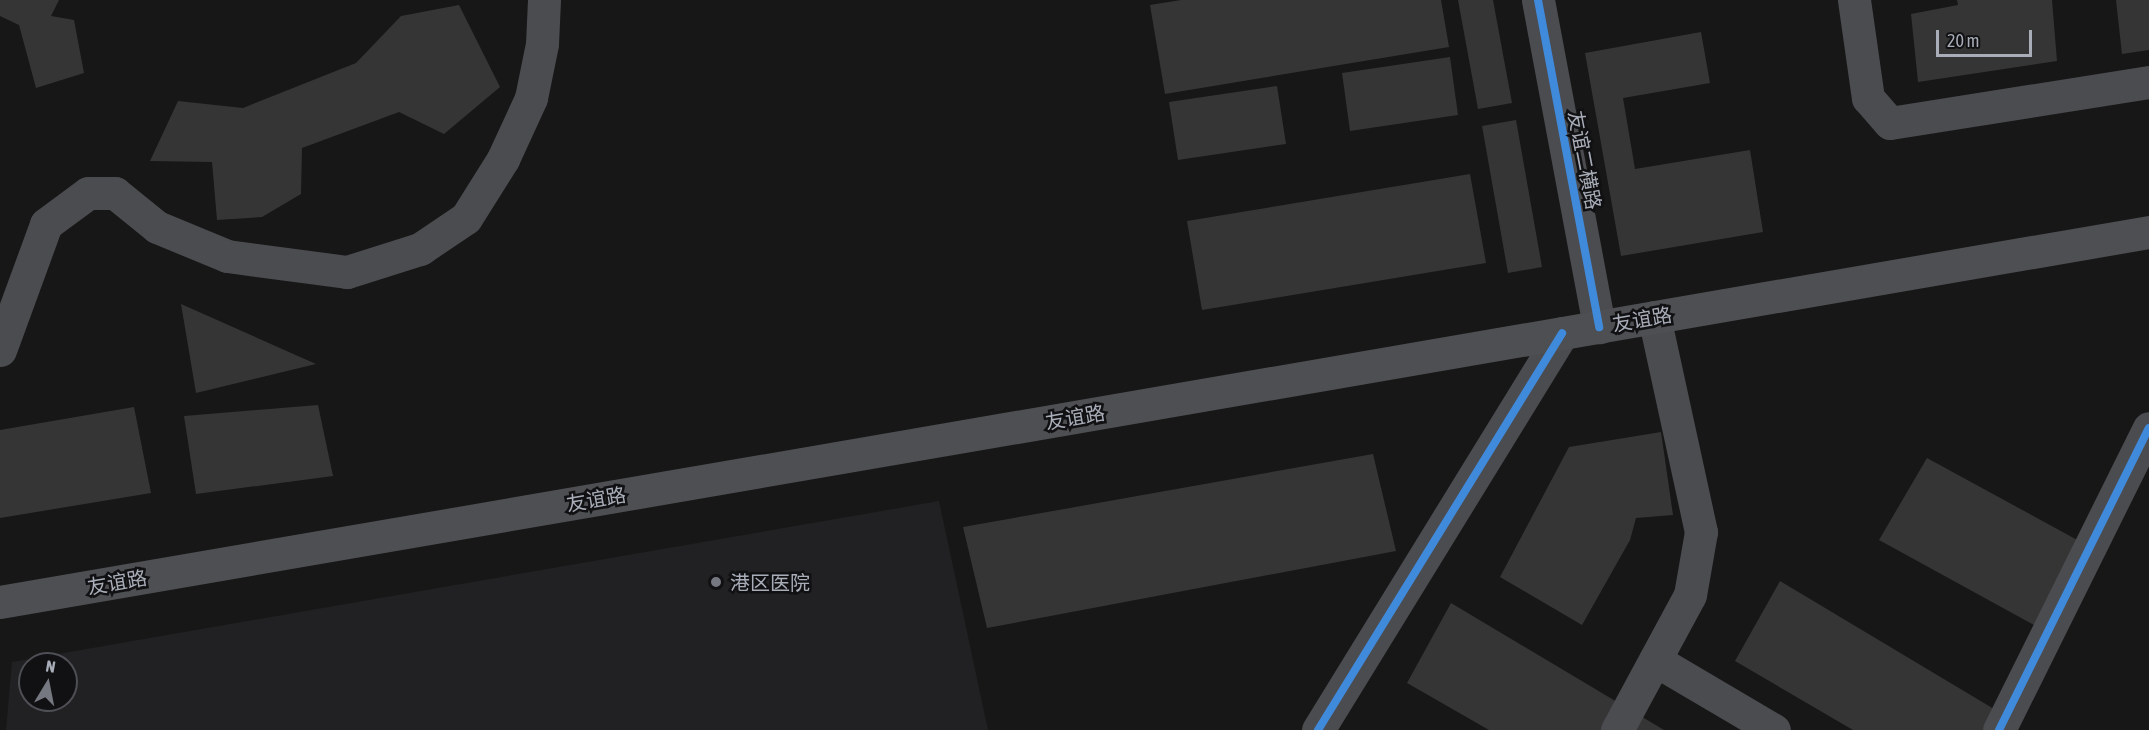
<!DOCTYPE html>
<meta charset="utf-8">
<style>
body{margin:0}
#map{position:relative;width:2149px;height:730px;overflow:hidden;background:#171717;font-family:"Asap Condensed","Noto Sans SC",sans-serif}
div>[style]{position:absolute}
.built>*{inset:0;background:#212123}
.building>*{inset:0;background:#353536}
.minor>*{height:33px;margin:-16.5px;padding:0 16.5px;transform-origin:16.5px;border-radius:16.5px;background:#4b4c50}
.major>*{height:33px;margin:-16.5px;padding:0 16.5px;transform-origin:16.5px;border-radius:16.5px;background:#4d4f52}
.cycleway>*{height:8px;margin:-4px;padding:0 4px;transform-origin:4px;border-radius:4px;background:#408adc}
.dots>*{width:16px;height:16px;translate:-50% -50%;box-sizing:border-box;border:3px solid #111113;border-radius:50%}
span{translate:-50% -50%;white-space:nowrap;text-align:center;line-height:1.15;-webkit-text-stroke:5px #111113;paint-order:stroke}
.street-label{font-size:20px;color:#a8adb8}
.poi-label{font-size:20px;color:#a8adb8}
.left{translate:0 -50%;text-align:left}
.north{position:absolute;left:18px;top:652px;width:60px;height:60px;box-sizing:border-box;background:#111113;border:2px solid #4d4f55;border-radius:50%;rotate:10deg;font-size:16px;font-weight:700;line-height:24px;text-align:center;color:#a8adb8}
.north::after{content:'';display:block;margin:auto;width:21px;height:27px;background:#757880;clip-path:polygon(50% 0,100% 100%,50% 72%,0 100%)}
.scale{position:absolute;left:1936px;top:30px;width:96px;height:27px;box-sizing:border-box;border:3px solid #a8adb8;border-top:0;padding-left:8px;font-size:18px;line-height:21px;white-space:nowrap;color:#a8adb8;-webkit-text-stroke:4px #111113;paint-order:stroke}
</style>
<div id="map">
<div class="built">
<i style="clip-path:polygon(evenodd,939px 501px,988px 730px,6px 730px,12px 662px,939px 501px,30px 664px,66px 664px,66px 700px,30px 700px,30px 664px)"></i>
</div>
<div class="building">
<i style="clip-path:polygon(0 0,59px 0,51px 16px,74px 20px,84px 73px,36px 88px,19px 25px,0 16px)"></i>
<i style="clip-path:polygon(1181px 0,1441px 0,1449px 47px,1165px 94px,1150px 5px)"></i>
<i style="clip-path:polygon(1458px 0,1493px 0,1512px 103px,1478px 109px)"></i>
<i style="clip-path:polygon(1957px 0,2052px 0,2057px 61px,1918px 82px,1911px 14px,1958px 5px)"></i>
<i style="clip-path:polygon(2116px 0,2149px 0,2149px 50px,2122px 54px)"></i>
<i style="clip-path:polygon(459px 5px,500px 87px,444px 134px,399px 112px,302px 148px,301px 194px,262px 217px,217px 220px,212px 162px,150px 161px,178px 101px,243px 108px,356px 63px,401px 16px)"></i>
<i style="clip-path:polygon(1701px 32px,1710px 83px,1623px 98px,1635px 169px,1750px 150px,1763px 232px,1621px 256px,1585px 53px)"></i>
<i style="clip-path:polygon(1450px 57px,1458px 115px,1350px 131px,1342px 73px)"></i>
<i style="clip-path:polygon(1277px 86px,1286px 144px,1178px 160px,1169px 102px)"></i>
<i style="clip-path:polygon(1516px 120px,1542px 267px,1508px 273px,1482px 126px)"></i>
<i style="clip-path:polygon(1470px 174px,1486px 263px,1202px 310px,1187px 221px)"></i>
<i style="clip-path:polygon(181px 304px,316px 364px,196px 393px)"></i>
<i style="clip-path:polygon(318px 405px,333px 476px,196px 494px,184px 416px)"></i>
<i style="clip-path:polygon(134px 407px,151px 493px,0 518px,0 430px)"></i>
<i style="clip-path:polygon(1661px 432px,1673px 515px,1636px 518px,1630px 540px,1582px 625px,1500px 577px,1569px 447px)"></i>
<i style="clip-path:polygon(1373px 454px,1396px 551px,987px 628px,963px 527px)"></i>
<i style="clip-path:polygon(1927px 458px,2081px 542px,2036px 626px,1879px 540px)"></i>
<i style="clip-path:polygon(1780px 581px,1999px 712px,1986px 730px,1853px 730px,1735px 661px)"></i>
<i style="clip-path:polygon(1451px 603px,1664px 730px,1489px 730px,1407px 683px)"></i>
</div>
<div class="minor">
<i style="left:1538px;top:0;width:333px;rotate:79.4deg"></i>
<i style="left:1854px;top:0;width:99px;rotate:81.9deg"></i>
<i style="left:1868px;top:98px;width:33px;rotate:49deg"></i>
<i style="left:1890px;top:123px;width:262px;rotate:-9deg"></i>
<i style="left:0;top:350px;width:134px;rotate:-69.9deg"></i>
<i style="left:46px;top:224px;width:52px;rotate:-36.4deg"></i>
<i style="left:88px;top:193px;width:27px"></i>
<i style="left:115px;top:193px;width:54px;rotate:39deg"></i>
<i style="left:157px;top:227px;width:76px;rotate:22.5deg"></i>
<i style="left:227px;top:256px;width:121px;rotate:7.6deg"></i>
<i style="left:347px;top:272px;width:77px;rotate:-17.5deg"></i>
<i style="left:420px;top:249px;width:55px;rotate:-34deg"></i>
<i style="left:466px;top:218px;width:70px;rotate:-57.9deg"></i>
<i style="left:503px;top:159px;width:67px;rotate:-65.3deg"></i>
<i style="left:531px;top:98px;width:55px;rotate:-78.5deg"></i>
<i style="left:542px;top:44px;width:44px;rotate:-87.4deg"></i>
<i style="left:1655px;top:660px;width:138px;rotate:30.5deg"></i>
<i style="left:1318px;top:730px;width:466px;rotate:-58.4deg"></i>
<i style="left:1617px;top:730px;width:153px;rotate:-61.6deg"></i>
<i style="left:1690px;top:595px;width:64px;rotate:-80.1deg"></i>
<i style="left:1701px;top:532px;width:220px;rotate:-102.3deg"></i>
<i style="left:1999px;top:730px;width:337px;rotate:-63.6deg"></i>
</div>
<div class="major">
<i style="left:0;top:602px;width:2181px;rotate:-9.77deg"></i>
</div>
<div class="cycleway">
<i style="left:1538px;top:0;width:333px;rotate:79.4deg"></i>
<i style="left:1318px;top:730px;width:466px;rotate:-58.4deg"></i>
<i style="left:1999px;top:730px;width:337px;rotate:-63.6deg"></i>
</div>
<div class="dots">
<i style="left:716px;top:582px;background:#757880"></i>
</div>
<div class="street-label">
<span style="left:1585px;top:160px;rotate:79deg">友谊二横路</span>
<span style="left:1642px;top:319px;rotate:-10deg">友谊路</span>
<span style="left:1075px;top:417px;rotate:-10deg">友谊路</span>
<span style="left:596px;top:499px;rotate:-10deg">友谊路</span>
<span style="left:117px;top:582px;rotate:-10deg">友谊路</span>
</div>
<div class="poi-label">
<span class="left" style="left:730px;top:582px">港区医院</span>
</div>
<div class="north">N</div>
<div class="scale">20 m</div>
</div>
